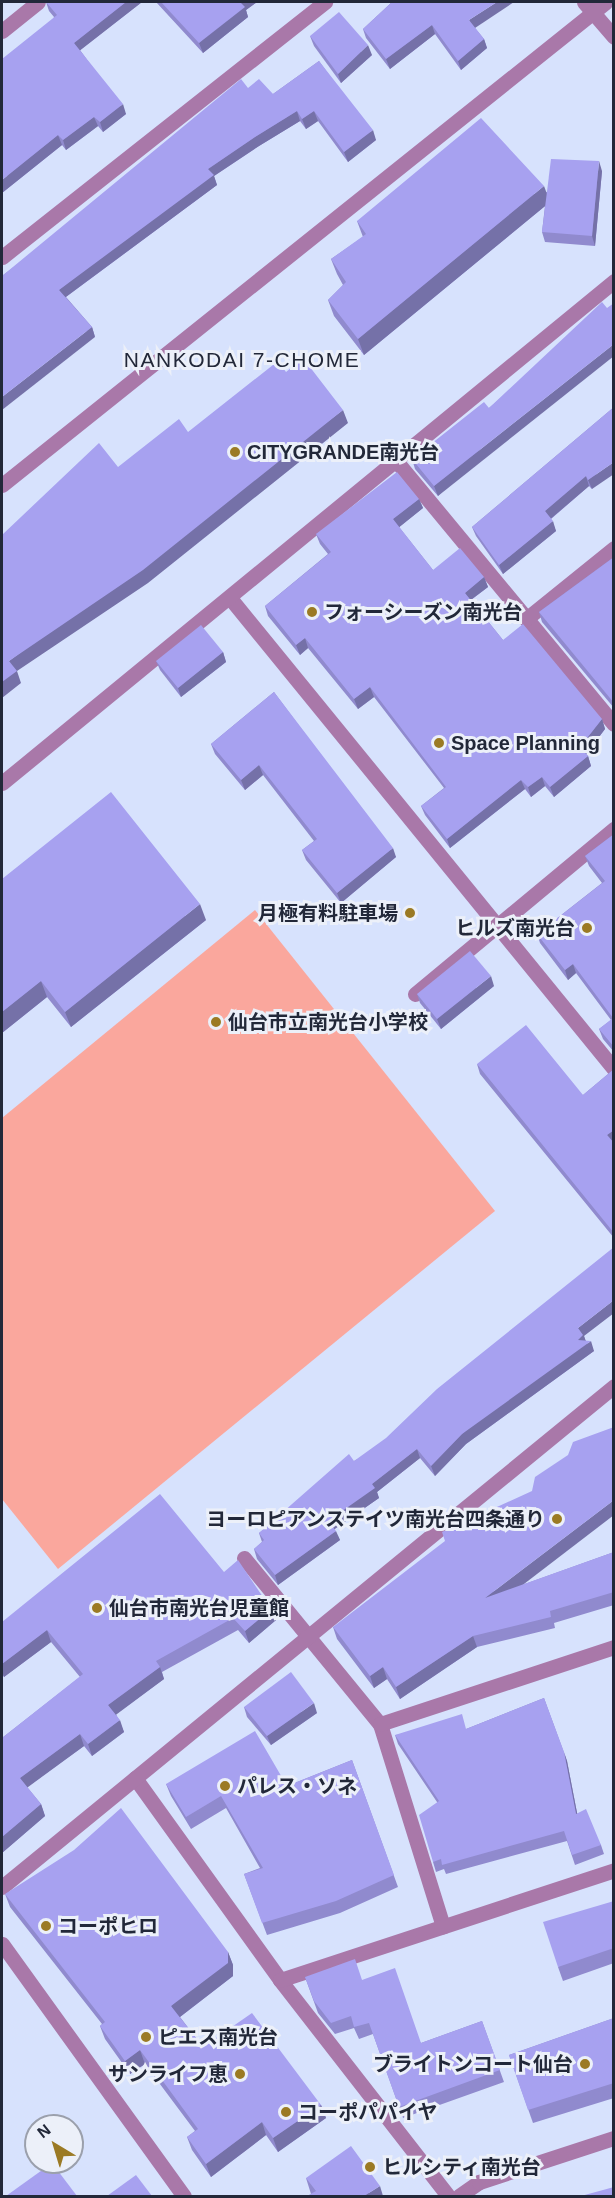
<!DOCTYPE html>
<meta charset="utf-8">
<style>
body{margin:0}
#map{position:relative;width:615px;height:2198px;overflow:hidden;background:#d7e2fd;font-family:Arial,"Noto Sans JP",sans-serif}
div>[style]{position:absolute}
.green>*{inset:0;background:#faa79d}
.minor>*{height:15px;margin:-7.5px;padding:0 7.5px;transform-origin:7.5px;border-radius:7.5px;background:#a978a9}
.wall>*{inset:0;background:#908ace}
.shaded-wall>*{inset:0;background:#7571a8}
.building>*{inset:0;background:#a7a1f0}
.dots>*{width:16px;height:16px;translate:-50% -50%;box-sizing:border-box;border:3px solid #ecf0f9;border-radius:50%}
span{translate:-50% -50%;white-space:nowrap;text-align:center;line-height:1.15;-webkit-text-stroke:6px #ecf0f9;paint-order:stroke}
.poi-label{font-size:20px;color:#222839;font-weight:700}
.left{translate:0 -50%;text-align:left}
.right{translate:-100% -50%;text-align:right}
.neighbourhood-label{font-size:21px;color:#222839;letter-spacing:1.5px}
.frame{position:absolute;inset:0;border:3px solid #222839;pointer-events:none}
.north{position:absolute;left:24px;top:2114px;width:60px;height:60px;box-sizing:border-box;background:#ecf0f9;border:2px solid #9ba0ac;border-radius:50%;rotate:322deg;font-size:16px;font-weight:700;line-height:24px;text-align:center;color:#222839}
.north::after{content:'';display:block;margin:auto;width:21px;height:27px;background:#9b7a24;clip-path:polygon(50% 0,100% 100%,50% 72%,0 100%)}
</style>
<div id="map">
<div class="green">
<i style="clip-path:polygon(255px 910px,495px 1211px,58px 1569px,2px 1499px,2px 1118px)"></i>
</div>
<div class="minor">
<i style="left:584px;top:2px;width:46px;rotate:49.4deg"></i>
<i style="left:2px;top:31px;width:46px;rotate:-38.9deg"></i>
<i style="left:2px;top:257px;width:412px;rotate:-38.3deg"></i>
<i style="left:397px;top:462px;width:340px;rotate:50.4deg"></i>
<i style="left:2px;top:485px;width:773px;rotate:-38.65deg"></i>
<i style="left:230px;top:598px;width:608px;rotate:50.81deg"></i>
<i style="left:526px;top:619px;width:113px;rotate:-38.9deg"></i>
<i style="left:2px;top:783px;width:792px;rotate:-39.36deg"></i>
<i style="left:415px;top:994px;width:259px;rotate:-39.7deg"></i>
<i style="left:244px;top:1558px;width:215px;rotate:50.7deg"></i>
<i style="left:380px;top:1724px;width:212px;rotate:72.7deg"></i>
<i style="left:380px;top:1724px;width:246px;rotate:-18.2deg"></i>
<i style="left:135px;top:1778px;width:249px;rotate:54.3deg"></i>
<i style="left:280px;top:1980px;width:274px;rotate:52.1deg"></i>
<i style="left:2px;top:1887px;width:791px;rotate:-39.3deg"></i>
<i style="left:2px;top:1944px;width:311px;rotate:54.2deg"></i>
<i style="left:280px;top:1980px;width:352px;rotate:-18.2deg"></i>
<i style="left:459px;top:2196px;width:24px;rotate:-35deg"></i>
<i style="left:479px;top:2182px;width:142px;rotate:-18.1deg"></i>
</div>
<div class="wall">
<i style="clip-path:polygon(46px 2px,142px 2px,80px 50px,126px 114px,103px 132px,98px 126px,66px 150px,62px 145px,2px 193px,54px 17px,49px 11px)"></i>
<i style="clip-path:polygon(156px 2px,257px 2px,246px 10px,248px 17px,203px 53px)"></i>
<i style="clip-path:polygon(392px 2px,475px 28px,484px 39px,487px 48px,461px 70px,435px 34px,390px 69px,366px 38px,363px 29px)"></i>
<i style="clip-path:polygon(310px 36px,372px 55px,341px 83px,314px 46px)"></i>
<i style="clip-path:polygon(319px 61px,376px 140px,348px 162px,318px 121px,306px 129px,300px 121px,259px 146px,214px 176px,217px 185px,66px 297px,92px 327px,95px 337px,2px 276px,248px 88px,273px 94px)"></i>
<i style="clip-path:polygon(602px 171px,595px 246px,545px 242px,542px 232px,545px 206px,364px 355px,334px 316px,328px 300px,343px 285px,337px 274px,331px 259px,363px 237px,357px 221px,547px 192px)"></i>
<i style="clip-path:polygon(607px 308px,438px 496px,415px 469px,412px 459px,489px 408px)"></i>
<i style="clip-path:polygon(614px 407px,592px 489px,589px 486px,551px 519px,556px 531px,503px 574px,476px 536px,472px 527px)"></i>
<i style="clip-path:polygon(419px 499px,423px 508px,399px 527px,433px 570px,484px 577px,488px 587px,471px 600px,503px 640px,602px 719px,605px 729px,586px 754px,588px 756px,591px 766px,554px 797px,545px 786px,531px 797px,525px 789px,450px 848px,425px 815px,421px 806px,444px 788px,374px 697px,358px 709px,308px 648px,300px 655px,268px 616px,265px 606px,328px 554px,320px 544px,316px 534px)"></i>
<i style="clip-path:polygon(614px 557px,614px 708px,542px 622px,539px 612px)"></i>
<i style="clip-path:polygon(223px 652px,226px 662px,181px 697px,160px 670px,156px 661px)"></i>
<i style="clip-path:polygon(274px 692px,396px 857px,341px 903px,306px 860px,302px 850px,314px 841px,263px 775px,245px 790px,215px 754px,211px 744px)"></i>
<i style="clip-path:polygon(614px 834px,614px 1052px,603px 1039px,599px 1029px,611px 1020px,576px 973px,568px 980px,540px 943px,537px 934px,602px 883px,589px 866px,585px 856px)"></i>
<i style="clip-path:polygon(2px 879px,206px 920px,71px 1027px,47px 997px,2px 1033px)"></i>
<i style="clip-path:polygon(494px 986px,441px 1029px,420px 1003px,417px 994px)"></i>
<i style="clip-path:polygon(477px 1064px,583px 1095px,614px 1069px,614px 1238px,480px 1074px)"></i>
<i style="clip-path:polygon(584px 1336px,585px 1340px,594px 1351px,466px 1444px,435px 1476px,420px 1458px,377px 1492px,379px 1498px,334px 1529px,340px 1540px,278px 1585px,257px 1559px,254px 1549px,262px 1542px,259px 1533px,354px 1461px)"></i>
<i style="clip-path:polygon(614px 1552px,614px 1605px,554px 1623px,555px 1628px,477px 1647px,400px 1699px,387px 1679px,374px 1688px,337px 1639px,333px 1627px,522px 1585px)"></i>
<i style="clip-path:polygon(224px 1572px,276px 1620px,249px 1643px,238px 1630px,162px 1672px,164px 1679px,116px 1714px,124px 1732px,92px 1756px,84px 1746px,27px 1787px,41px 1804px,45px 1816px,2px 1853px,2px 1738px,80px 1677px,51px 1642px,4px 1677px,2px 1674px,2px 1622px)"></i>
<i style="clip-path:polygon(544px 1698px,567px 1761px,577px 1813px,601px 1845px,604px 1854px,575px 1865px,567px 1841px,446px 1874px,444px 1869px,436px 1872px,433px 1862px,437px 1802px,398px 1744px,395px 1735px,466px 1729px)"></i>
<i style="clip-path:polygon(244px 1707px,317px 1713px,271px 1745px,247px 1717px)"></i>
<i style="clip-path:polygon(352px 1760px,398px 1887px,340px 1913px,267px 1935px,244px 1874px,260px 1868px,226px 1808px,191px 1829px,171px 1796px,166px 1784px,287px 1786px)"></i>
<i style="clip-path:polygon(5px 1894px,228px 1952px,233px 1965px,233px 1976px,180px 2017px,203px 2047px,321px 2105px,326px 2118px,278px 2152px,266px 2135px,211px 2177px,192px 2150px,187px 2137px,195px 2131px,145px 2064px,130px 2074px,105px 2039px,100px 2026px,102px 2024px,10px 1907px)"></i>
<i style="clip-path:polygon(614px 1901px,614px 1963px,563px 1981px,558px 1967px)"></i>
<i style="clip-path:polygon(305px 1977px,363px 1980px,421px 2043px,482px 2021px,504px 2082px,403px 2118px,373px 2034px,359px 2039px,354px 2028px,335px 2034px,318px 2013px)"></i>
<i style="clip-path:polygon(614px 2018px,614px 2098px,533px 2123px,509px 2055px)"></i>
<i style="clip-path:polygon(306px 2178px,383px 2196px,311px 2194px)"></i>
</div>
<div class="shaded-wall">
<i style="clip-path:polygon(126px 2px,142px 2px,78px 52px,74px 43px)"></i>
<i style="clip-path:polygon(240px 2px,257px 2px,246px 10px,248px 17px,203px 53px,199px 43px)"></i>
<i style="clip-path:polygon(497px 2px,514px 2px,472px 30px,469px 20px)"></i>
<i style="clip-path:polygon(432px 25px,435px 34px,390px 69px,386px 59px)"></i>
<i style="clip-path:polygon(484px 39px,487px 48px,461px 70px,458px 61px)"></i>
<i style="clip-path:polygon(368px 45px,372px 55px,341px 83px,338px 74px)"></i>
<i style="clip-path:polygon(123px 104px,126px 114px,103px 132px,100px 122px)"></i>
<i style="clip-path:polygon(297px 111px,300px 121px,259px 146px,214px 176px,217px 185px,63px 299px,59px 290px,208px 169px,255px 137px)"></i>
<i style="clip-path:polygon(314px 111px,318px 121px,306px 129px,302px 119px)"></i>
<i style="clip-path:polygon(94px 117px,98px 126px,66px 150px,63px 140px)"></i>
<i style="clip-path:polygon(373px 130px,376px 140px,348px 162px,344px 152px)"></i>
<i style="clip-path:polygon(58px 135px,62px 145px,2px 193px,2px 180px)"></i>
<i style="clip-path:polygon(599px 161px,602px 171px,595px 246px,592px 236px)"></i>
<i style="clip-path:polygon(544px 186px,550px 202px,364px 355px,358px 339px)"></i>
<i style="clip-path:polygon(92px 327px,95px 337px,2px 410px,2px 397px)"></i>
<i style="clip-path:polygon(614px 344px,614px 356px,438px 496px,434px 486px)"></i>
<i style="clip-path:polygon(343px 410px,348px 423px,148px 583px,17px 671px,21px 683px,2px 698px,2px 682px,9px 661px)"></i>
<i style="clip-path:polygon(614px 462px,614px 474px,592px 489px,588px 480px)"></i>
<i style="clip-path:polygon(586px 476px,589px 486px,548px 521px,545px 511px)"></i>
<i style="clip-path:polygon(419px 499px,423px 508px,397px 529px,393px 519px)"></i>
<i style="clip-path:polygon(553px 521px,556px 531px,503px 574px,499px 565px)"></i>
<i style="clip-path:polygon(484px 577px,488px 587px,468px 602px,465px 593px)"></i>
<i style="clip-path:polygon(305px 638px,308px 648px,300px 655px,296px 645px)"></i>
<i style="clip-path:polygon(223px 652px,226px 662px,181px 697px,178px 688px)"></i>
<i style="clip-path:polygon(370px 687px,374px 697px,358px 709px,354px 699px)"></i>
<i style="clip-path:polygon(602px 719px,605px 729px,584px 757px,580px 747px)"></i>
<i style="clip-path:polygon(588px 756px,591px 766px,554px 797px,550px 787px)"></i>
<i style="clip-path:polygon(259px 765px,263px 775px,245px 790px,241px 780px)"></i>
<i style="clip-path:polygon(542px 777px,545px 786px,531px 797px,528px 787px)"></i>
<i style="clip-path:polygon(521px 780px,525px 789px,450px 848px,447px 839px)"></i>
<i style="clip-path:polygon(393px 848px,396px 857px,341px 903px,337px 893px)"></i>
<i style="clip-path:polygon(200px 904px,206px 920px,71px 1027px,65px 1012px)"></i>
<i style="clip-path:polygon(573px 964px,576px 973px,568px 980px,565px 970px)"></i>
<i style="clip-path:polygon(491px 976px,494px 986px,441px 1029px,437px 1019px)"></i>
<i style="clip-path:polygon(41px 981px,47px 997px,2px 1033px,2px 1012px)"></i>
<i style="clip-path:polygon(614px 1130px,614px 1143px,607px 1135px)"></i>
<i style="clip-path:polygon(614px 1300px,614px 1313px,584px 1336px,587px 1344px,591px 1341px,594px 1351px,466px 1444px,435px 1476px,431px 1466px,462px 1434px,578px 1328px)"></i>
<i style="clip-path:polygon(417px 1449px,420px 1458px,377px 1492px,379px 1498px,332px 1531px,328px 1521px,372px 1484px)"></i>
<i style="clip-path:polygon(614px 1500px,614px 1515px,490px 1610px,485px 1598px)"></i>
<i style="clip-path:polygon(336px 1531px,340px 1540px,278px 1585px,275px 1575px)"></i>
<i style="clip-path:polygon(271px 1609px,276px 1620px,249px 1643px,245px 1631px)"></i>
<i style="clip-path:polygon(47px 1630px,51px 1642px,4px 1677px,2px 1671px,2px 1664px)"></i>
<i style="clip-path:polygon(473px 1636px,477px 1647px,400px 1699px,396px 1687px)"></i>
<i style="clip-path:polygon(160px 1667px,164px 1679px,113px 1717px,108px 1705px)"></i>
<i style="clip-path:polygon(383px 1667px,387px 1679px,374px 1688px,370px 1676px)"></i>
<i style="clip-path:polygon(314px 1703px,317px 1713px,271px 1745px,267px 1736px)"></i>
<i style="clip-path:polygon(120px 1720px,124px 1732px,92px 1756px,88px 1744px)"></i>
<i style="clip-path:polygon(80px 1734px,84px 1746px,24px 1790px,20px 1778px)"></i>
<i style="clip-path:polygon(564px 1752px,567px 1761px,579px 1823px,576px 1814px)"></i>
<i style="clip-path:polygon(41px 1804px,45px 1816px,2px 1853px,2px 1837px)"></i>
<i style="clip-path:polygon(228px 1952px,233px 1965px,233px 1976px,176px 2020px,171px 2006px)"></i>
<i style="clip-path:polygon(140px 2050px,145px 2064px,130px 2074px,125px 2061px)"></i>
<i style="clip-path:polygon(321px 2105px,326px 2118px,278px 2152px,273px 2138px)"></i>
<i style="clip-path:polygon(262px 2122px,266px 2135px,211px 2177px,206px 2164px)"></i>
<i style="clip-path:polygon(380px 2186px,383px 2196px,364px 2196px)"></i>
</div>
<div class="building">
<i style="clip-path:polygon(46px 2px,126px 2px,74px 43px,123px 104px,100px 122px,94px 117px,63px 140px,58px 135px,2px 180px,2px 59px,57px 15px)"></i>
<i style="clip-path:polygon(161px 2px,240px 2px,245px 7px,199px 43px)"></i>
<i style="clip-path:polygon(392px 2px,497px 2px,469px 20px,484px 39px,458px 61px,432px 25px,386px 59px,363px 29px)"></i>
<i style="clip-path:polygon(339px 12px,368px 45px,338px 74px,310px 36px)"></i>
<i style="clip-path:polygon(319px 61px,373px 130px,344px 152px,314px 111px,302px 119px,297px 111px,255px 137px,208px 169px,214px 175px,59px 290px,92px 327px,2px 397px,2px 276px,241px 79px,248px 88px,259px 79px,273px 94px)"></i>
<i style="clip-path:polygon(481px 118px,544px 186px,358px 339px,328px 300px,346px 282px,331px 259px,366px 234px,357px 221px)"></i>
<i style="clip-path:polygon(551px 159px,599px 161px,592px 236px,542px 232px)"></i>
<i style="clip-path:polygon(602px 302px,607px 308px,614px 303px,614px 344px,434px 486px,412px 459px,484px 402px,489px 408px)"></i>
<i style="clip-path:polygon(303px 358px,343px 410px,143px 570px,9px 661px,17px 671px,2px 682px,2px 535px,99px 443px,118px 467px,179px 419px,188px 432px,278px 361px,286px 372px)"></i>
<i style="clip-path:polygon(614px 407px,614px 462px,588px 480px,586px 476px,545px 511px,553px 521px,499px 565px,472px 527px)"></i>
<i style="clip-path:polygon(397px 472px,419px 499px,393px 519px,433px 570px,460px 548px,484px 577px,465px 593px,503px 640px,523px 624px,602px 719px,580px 747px,588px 756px,550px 787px,542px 777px,528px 787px,521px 780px,447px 839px,421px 806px,446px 787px,370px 687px,354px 699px,305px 638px,296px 645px,265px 606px,331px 552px,316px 534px)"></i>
<i style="clip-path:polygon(614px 557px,614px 703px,539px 612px)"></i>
<i style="clip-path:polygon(201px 625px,223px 652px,178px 688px,156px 661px)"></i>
<i style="clip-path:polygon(274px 692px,393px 848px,337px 893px,302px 850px,317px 839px,259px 765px,241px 780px,211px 744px)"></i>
<i style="clip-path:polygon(111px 792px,200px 904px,65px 1012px,41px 981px,2px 1012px,2px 879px)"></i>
<i style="clip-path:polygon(614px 834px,614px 1047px,599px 1029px,613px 1018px,573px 964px,565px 970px,537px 934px,605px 881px,585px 856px)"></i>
<i style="clip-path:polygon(470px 951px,491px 976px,437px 1019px,417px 994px)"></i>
<i style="clip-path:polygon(526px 1025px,583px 1095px,614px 1069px,614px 1130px,607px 1135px,614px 1143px,614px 1233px,477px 1064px)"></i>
<i style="clip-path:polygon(614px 1247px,614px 1300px,578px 1328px,583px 1335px,578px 1340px,591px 1341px,462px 1434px,431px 1466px,417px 1449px,372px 1484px,375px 1488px,328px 1521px,336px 1531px,275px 1575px,254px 1549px,264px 1540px,259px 1533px,349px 1454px,354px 1461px,386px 1438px,437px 1389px)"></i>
<i style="clip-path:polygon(614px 1427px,614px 1500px,485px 1598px,614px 1552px,614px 1592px,550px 1611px,551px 1617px,473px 1636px,396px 1687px,383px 1667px,370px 1676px,333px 1627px,445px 1541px,442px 1532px,532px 1491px,535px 1477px,568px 1455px,573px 1442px)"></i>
<i style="clip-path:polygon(160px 1494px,224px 1572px,238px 1560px,271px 1609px,245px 1631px,233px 1618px,156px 1661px,160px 1667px,108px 1705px,120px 1720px,88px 1744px,80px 1734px,20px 1778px,41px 1804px,2px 1837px,2px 1738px,83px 1674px,47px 1630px,2px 1664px,2px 1622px)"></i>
<i style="clip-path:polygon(291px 1672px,314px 1703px,267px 1736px,244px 1707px)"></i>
<i style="clip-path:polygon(544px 1698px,564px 1752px,576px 1814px,586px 1809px,601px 1845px,572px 1855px,564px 1831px,442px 1865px,441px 1859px,433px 1862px,419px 1815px,439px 1801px,395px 1735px,462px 1714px,466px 1729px)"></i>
<i style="clip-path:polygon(255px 1731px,287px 1786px,352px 1760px,394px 1875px,336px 1901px,262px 1923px,244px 1874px,263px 1868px,221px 1796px,186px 1817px,166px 1784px)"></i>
<i style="clip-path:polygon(121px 1808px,228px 1952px,228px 1963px,171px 2006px,203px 2047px,252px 2013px,321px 2105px,273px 2138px,262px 2122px,206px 2164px,187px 2137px,198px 2129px,140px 2050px,125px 2061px,100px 2026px,105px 2022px,5px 1894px,74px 1850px)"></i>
<i style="clip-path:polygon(614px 1901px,614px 1948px,558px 1967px,543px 1922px)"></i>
<i style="clip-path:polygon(355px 1959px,362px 1980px,395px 1968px,421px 2043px,482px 2021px,500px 2070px,399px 2107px,369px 2023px,354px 2027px,351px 2016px,331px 2023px,314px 2001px,305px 1977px)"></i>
<i style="clip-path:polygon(614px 2018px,614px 2083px,528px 2110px,509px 2055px)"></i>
<i style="clip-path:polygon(351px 2146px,380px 2186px,364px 2196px,307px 2196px,316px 2191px,306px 2178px)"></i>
<i style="clip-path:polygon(52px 2163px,77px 2196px,6px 2196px)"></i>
<i style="clip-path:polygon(136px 2175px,152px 2196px,107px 2196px)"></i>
<i style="clip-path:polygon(614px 2187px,614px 2196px,581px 2196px)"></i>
</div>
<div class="dots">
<i style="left:235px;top:452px;background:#9b7a24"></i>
<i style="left:312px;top:612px;background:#9b7a24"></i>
<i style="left:439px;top:743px;background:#9b7a24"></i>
<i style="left:410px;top:913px;background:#9b7a24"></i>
<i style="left:587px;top:928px;background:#9b7a24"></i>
<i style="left:216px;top:1022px;background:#9b7a24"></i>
<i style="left:557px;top:1519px;background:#9b7a24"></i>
<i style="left:97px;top:1608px;background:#9b7a24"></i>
<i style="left:225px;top:1786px;background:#9b7a24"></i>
<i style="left:46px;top:1926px;background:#9b7a24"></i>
<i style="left:146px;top:2037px;background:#9b7a24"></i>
<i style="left:585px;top:2064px;background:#9b7a24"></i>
<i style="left:240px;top:2074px;background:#9b7a24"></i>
<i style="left:286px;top:2112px;background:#9b7a24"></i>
<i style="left:370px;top:2167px;background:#9b7a24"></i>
</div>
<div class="poi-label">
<span class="left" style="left:247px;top:452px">CITYGRANDE南光台</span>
<span class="left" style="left:324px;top:612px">フォーシーズン南光台</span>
<span class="left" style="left:451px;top:743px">Space Planning</span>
<span class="right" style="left:398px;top:913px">月極有料駐車場</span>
<span class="right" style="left:575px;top:928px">ヒルズ南光台</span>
<span class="left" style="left:228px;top:1022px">仙台市立南光台小学校</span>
<span class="right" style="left:545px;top:1519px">ヨーロピアンステイツ南光台四条通り</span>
<span class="left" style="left:109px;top:1608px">仙台市南光台児童館</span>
<span class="left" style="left:237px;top:1786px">パレス・ソネ</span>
<span class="left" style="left:58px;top:1926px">コーポヒロ</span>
<span class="left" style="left:158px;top:2037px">ピエス南光台</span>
<span class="right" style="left:573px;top:2064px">ブライトンコート仙台</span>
<span class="right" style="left:228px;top:2074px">サンライフ恵</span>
<span class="left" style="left:298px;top:2112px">コーポパパイヤ</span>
<span class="left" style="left:382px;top:2167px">ヒルシティ南光台</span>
</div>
<div class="neighbourhood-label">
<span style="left:242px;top:360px">NANKODAI 7-CHOME</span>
</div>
<div class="frame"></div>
<div class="north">N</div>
</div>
